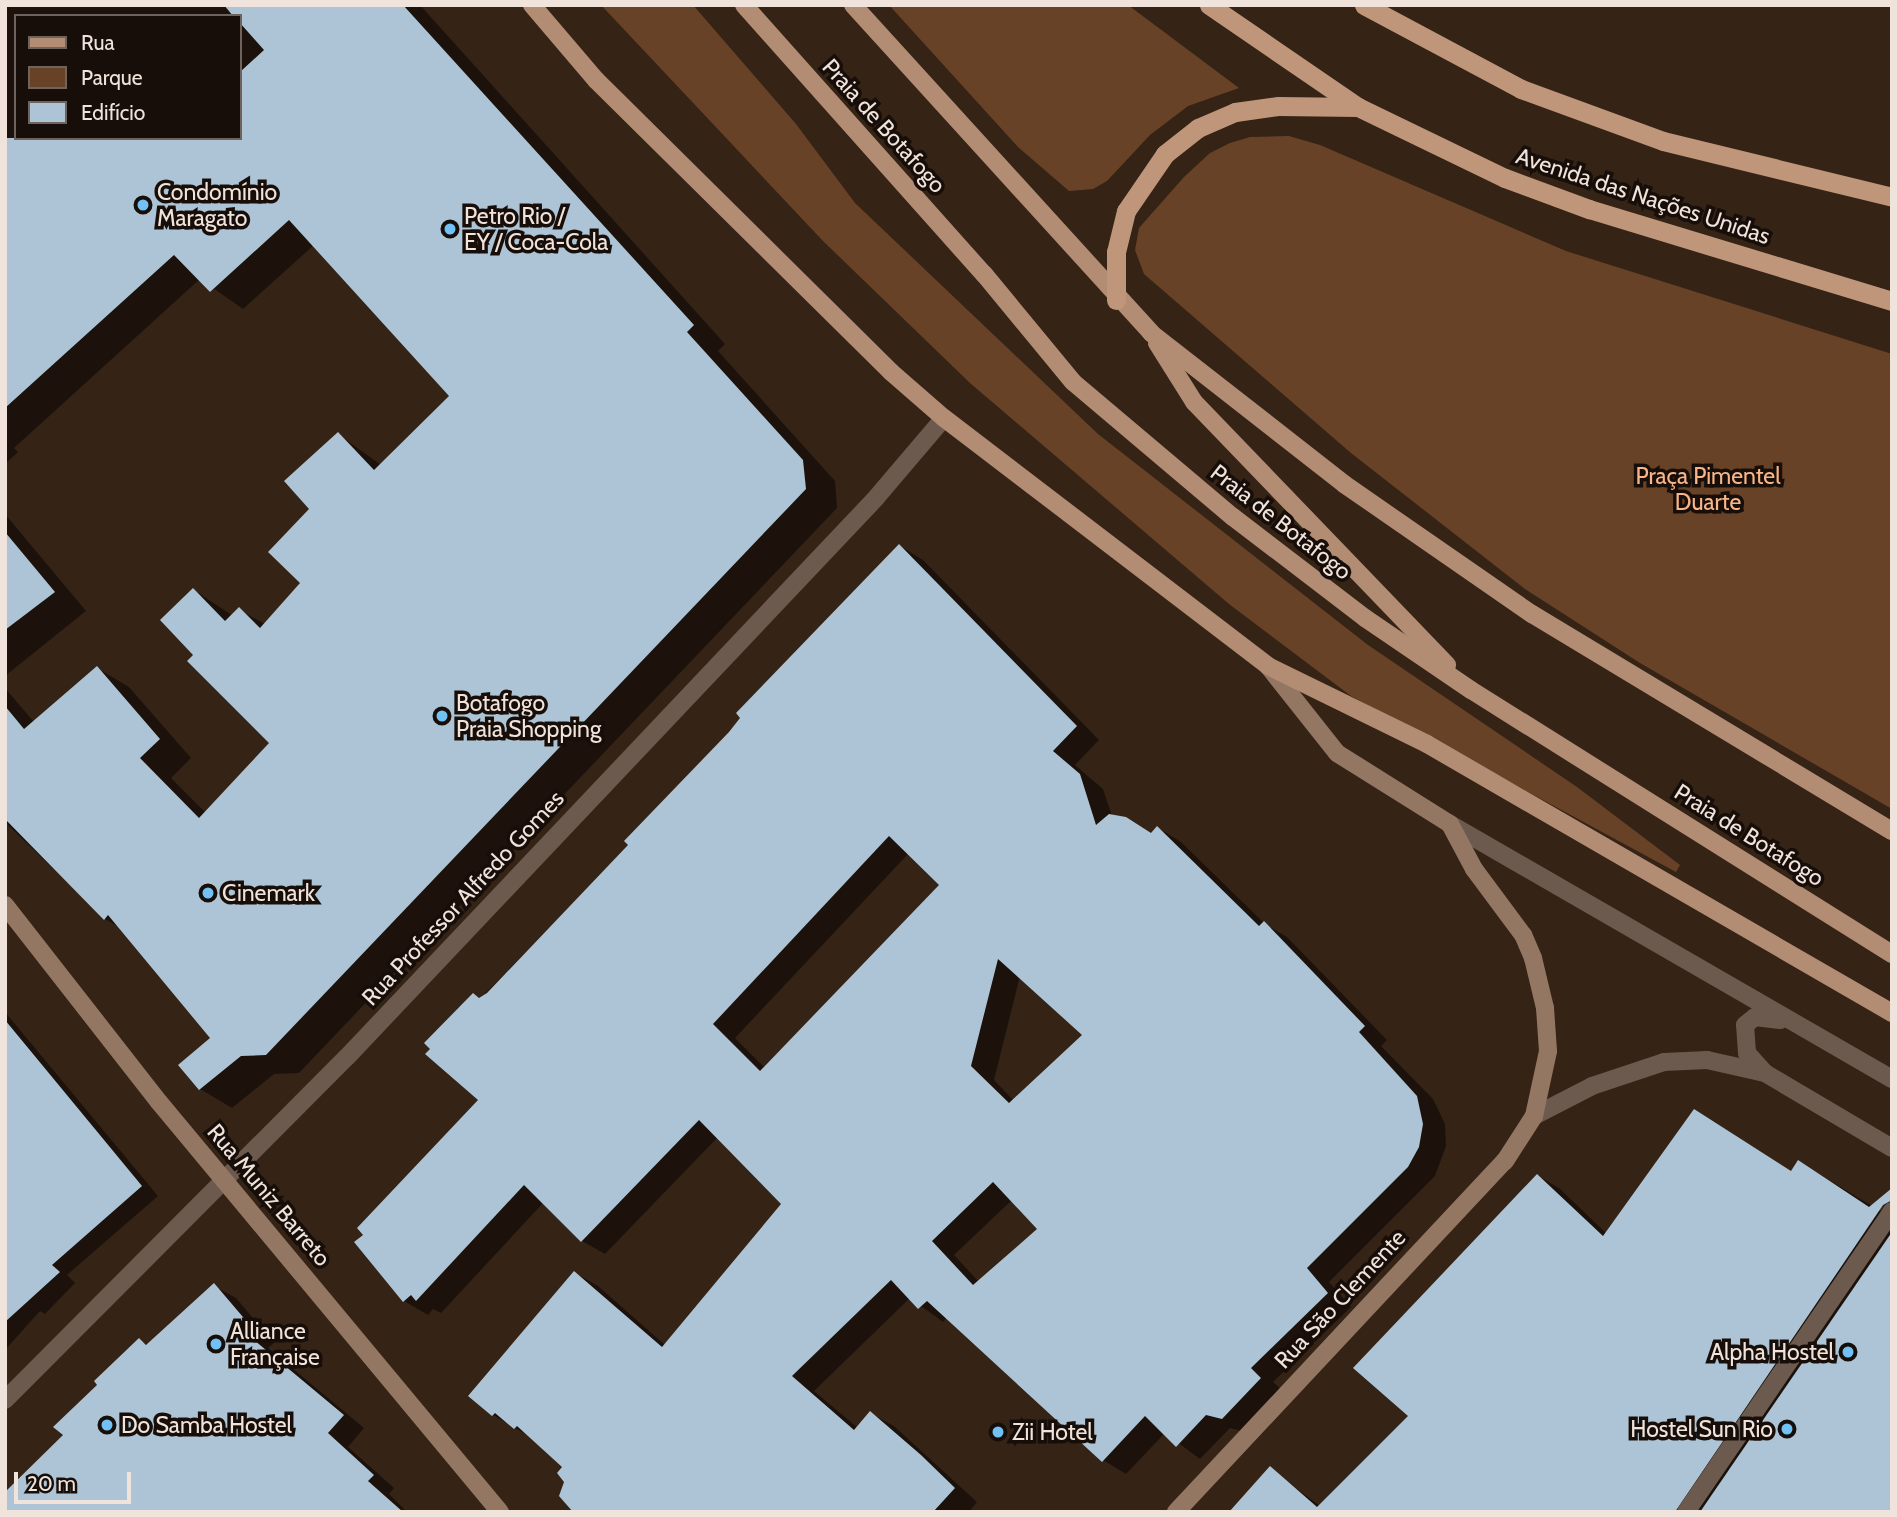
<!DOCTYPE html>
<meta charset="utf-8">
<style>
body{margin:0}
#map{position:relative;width:1897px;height:1517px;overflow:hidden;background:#352316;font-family:Cabin,sans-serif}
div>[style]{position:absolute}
.green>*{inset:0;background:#684227}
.shadow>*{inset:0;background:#0007}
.building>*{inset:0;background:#acc4d5}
.minor>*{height:18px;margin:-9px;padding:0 9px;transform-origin:9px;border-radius:9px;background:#6d5a4e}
.tertiary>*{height:18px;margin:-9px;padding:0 9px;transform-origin:9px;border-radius:9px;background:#6d5a4e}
.secondary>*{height:18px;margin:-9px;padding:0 9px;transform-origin:9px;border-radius:9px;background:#947763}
.primary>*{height:18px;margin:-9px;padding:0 9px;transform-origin:9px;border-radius:9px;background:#b28c73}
.trunk>*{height:19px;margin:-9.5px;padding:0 9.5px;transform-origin:9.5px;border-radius:9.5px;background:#c0967a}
.dots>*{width:19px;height:19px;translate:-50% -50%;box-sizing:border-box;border:4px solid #170e09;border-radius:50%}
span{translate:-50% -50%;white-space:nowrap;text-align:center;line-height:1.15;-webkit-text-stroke:7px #170e09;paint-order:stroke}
.street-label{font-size:23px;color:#f0e3db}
.poi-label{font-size:23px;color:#f0e3db}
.left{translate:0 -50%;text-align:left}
.right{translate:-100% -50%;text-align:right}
.park-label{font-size:23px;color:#f8b587}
.frame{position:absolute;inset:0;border:7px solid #f0e3db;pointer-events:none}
.legend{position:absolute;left:14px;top:14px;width:228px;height:126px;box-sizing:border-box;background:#170e09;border:2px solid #6e635d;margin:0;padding:9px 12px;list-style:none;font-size:21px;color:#f0e3db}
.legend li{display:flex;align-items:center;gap:14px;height:35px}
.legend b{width:35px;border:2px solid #6e635d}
.scale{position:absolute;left:14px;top:1472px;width:117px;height:32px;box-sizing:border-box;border:4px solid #f0e3db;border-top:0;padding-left:9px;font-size:21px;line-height:24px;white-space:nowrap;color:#f0e3db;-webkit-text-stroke:5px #170e09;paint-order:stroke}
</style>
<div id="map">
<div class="green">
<i style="clip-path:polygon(601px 5px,693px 5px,796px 124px,855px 203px,1098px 434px,1368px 645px,1577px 787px,1680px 865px,1676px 872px,1351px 696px,1229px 604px,970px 383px,823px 241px)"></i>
<i style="clip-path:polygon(889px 5px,1128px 5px,1239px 88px,1188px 106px,1150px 135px,1107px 181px,1093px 189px,1069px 191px,1018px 147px)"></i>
<i style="clip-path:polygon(1289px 136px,1320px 145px,1566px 251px,1892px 354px,1892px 809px,1640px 663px,1525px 589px,1351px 453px,1144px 274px,1135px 250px,1139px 228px,1184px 177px,1210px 153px,1230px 143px,1250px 137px)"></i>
</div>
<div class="shadow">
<i style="clip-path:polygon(evenodd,5px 5px,420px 5px,725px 344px,718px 351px,835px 481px,837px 508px,299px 1073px,274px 1074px,232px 1108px,200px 1089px,212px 1038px,121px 928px,105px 919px,5px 822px,5px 688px,34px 722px,97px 668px,129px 687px,191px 758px,171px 778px,206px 813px,272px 743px,196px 655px,194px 590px,233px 616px,239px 610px,265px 624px,303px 583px,312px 509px,338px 434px,381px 465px,451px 396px,314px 245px,243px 309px,200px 279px,14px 448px,18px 452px,5px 464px,5px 5px,16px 16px,240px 16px,240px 138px,16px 138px,16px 16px)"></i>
<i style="clip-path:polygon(5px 514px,86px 611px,5px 676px)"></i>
<i style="clip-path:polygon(evenodd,900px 546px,923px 560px,1099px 740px,1075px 765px,1103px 789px,1112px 816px,1152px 834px,1158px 828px,1181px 842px,1265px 924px,1287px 937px,1387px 1040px,1381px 1046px,1433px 1099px,1445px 1124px,1446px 1146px,1435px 1176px,1329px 1282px,1351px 1307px,1273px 1382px,1284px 1392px,1246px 1432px,1230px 1428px,1200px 1459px,1165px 1433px,1126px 1474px,1103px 1460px,947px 1317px,943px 1322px,910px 1298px,814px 1391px,858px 1428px,870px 1413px,894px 1426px,977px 1502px,969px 1512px,575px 1512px,564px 1467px,534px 1439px,493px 1415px,575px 1273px,598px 1286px,665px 1345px,784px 1204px,718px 1137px,605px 1254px,582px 1241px,544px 1202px,441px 1313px,433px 1309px,428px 1315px,404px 1301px,356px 1242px,480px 1100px,480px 999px,630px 845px,900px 546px,909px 853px,942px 885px,765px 1068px,735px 1038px,909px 853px,900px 546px,1020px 976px,1084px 1035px,1014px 1101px,994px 1080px,1020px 976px,900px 546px,1012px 1200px,1039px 1229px,979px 1282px,954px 1255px,1012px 1200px)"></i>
<i style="clip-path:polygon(5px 1012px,158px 1196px,67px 1275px,75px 1283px,45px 1314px,40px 1311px,5px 1350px)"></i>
<i style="clip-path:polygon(1799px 1162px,1892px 1218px,1892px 1512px,1231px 1512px,1270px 1469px,1320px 1506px,1411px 1416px,1538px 1176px,1559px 1188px,1607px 1234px,1792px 1173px)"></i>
<i style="clip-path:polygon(214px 1286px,236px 1298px,274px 1343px,268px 1348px,364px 1428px,348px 1447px,394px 1488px,389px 1494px,407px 1512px,5px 1512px,100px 1385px,139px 1340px,148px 1345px)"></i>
</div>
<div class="building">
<i style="clip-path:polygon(224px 5px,403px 5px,694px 325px,687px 332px,803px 460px,806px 489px,266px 1055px,241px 1056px,199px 1090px,178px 1065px,210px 1038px,108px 915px,104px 920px,5px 819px,5px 706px,24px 729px,97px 666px,160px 739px,140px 758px,199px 818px,269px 743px,187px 661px,193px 655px,160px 620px,193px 588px,225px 621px,239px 607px,260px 628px,300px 583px,268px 552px,309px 509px,284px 481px,338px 432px,374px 470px,449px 396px,289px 220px,210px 292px,174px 255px,5px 408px,5px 138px,240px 138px,240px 72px,264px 50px,240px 23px,240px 16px,233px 16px)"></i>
<i style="clip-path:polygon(5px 532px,55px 592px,5px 630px)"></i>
<i style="clip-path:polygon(evenodd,899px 544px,1077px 726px,1053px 751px,1080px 774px,1096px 825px,1109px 814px,1126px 817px,1151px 833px,1157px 826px,1259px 926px,1264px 921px,1365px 1026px,1359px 1032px,1417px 1096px,1423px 1124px,1419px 1147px,1408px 1167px,1307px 1268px,1328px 1293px,1251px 1368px,1261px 1378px,1222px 1419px,1206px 1415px,1176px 1447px,1145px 1416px,1102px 1462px,927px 1301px,918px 1309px,891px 1280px,792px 1376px,854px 1430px,870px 1411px,921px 1455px,955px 1488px,933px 1512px,573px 1512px,559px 1496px,564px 1482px,557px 1473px,562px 1467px,517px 1426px,514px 1429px,495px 1413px,492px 1416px,468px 1396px,574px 1271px,662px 1347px,781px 1204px,699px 1120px,581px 1242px,524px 1185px,416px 1301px,411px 1295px,403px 1302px,354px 1242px,363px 1235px,357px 1228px,478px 1100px,425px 1054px,430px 1049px,424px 1043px,473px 993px,479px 998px,487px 993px,628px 845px,624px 841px,729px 732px,740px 718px,736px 713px,899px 544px,889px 836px,939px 885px,760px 1071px,713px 1024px,889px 836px,899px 544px,998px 959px,1082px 1035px,1009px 1103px,971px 1066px,998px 959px,899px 544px,993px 1182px,1037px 1229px,973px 1285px,932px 1241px,993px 1182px)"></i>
<i style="clip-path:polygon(5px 1020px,142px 1186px,52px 1265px,60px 1272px,5px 1322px)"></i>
<i style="clip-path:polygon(1694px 1109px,1791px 1171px,1798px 1160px,1869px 1207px,1892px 1188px,1892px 1200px,1883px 1205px,1675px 1512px,1229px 1512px,1270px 1466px,1317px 1507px,1408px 1416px,1353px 1368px,1537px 1174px,1603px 1236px)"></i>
<i style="clip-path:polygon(1892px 1232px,1892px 1512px,1700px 1512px)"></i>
<i style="clip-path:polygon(214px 1283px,254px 1330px,248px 1335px,344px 1415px,328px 1433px,374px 1475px,368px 1481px,403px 1512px,5px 1512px,5px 1492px,63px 1435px,53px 1427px,97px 1385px,94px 1381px,139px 1338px,146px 1345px)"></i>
</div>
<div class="minor">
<i style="left:1534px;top:1116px;width:65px;rotate:-27.3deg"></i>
<i style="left:1592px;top:1086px;width:76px;rotate:-18.4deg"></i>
<i style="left:1664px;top:1062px;width:43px;rotate:-2.7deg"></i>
<i style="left:1707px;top:1060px;width:59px;rotate:12.6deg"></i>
<i style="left:1765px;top:1073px;width:147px;rotate:30.6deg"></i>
<i style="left:5px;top:1400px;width:484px;rotate:-45.1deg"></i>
<i style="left:347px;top:1057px;width:768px;rotate:-46.58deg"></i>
<i style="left:875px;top:499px;width:106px;rotate:-49.6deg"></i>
<i style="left:1686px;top:1512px;width:365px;rotate:-55.6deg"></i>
</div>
<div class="tertiary">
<i style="left:1450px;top:824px;width:510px;rotate:29.98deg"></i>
<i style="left:1765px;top:1073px;width:27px;rotate:-132deg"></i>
<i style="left:1747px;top:1053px;width:28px;rotate:-94deg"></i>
<i style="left:1745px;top:1025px;width:13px;rotate:-39deg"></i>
<i style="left:1755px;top:1017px;width:25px;rotate:7deg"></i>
</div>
<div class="secondary">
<i style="left:5px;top:905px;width:250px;rotate:52deg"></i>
<i style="left:159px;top:1102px;width:533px;rotate:50.25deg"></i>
<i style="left:1176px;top:1512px;width:481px;rotate:-46.9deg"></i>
<i style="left:1505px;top:1161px;width:54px;rotate:-57.2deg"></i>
<i style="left:1534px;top:1116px;width:66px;rotate:-77.8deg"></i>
<i style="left:1548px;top:1051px;width:43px;rotate:-94deg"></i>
<i style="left:1545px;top:1008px;width:51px;rotate:-103.5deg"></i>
<i style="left:1533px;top:958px;width:25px;rotate:-113deg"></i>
<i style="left:1523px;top:935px;width:82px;rotate:-126.6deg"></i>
<i style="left:1474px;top:869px;width:51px;rotate:-118.1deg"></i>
<i style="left:1450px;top:824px;width:133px;rotate:-147.9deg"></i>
<i style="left:1337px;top:753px;width:111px;rotate:-128.4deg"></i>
</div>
<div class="primary">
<i style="left:532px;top:5px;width:99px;rotate:49.5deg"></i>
<i style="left:596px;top:80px;width:415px;rotate:44.7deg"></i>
<i style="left:891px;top:372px;width:70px;rotate:41deg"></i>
<i style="left:944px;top:418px;width:408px;rotate:37.4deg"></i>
<i style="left:1268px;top:666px;width:177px;rotate:26.1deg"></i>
<i style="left:1427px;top:744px;width:537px;rotate:30.05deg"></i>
<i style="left:744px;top:5px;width:361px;rotate:48.3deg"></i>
<i style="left:984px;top:274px;width:140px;rotate:50.5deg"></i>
<i style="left:1073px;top:382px;width:209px;rotate:40.2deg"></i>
<i style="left:1233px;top:517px;width:166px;rotate:37.4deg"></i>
<i style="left:1365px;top:618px;width:128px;rotate:34.2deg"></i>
<i style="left:1471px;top:690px;width:497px;rotate:32.1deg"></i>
<i style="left:853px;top:5px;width:443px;rotate:47.7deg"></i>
<i style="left:1151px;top:333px;width:245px;rotate:38deg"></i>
<i style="left:1344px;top:484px;width:229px;rotate:34.7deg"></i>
<i style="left:1532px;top:614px;width:420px;rotate:31.1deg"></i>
<i style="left:1157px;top:343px;width:70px;rotate:57.9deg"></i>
<i style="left:1194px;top:402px;width:365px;rotate:46.1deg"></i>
</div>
<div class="trunk">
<i style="left:1209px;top:5px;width:181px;rotate:34.4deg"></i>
<i style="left:1358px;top:107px;width:163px;rotate:25.8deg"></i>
<i style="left:1505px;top:178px;width:90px;rotate:20.3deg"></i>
<i style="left:1589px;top:209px;width:317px;rotate:16.9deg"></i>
<i style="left:1364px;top:5px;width:178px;rotate:28.1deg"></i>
<i style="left:1521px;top:89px;width:151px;rotate:20.1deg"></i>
<i style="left:1663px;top:141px;width:236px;rotate:13.7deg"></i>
<i style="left:1116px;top:300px;width:48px;rotate:-90deg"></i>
<i style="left:1116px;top:252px;width:42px;rotate:-76.3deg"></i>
<i style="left:1126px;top:211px;width:69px;rotate:-55.6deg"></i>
<i style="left:1165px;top:154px;width:42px;rotate:-38.2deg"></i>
<i style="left:1198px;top:128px;width:40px;rotate:-23.4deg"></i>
<i style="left:1235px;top:112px;width:43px;rotate:-7.9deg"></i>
<i style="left:1278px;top:106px;width:80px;rotate:0.7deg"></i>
</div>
<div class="dots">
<i style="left:143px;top:205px;background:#71c1f5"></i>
<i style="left:450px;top:229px;background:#71c1f5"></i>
<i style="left:442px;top:716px;background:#71c1f5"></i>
<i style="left:208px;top:893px;background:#71c1f5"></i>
<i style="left:216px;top:1344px;background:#71c1f5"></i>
<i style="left:1848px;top:1352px;background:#71c1f5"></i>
<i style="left:107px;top:1425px;background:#71c1f5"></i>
<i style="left:1787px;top:1429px;background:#71c1f5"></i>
<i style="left:998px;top:1432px;background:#71c1f5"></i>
</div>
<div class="street-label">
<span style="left:884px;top:126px;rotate:48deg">Praia de Botafogo</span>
<span style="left:1643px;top:196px;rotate:18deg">Avenida das Nações Unidas</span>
<span style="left:1281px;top:522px;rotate:38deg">Praia de Botafogo</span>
<span style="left:1749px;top:835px;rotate:32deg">Praia de Botafogo</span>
<span style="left:463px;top:898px;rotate:-47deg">Rua Professor Alfredo Gomes</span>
<span style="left:269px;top:1195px;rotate:50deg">Rua Muniz Barreto</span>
<span style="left:1340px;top:1299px;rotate:-47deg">Rua São Clemente</span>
</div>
<div class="poi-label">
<span class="left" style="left:157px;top:205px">Condomínio<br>Maragato</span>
<span class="left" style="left:464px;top:229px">Petro Rio /<br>EY / Coca-Cola</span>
<span class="left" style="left:456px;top:716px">Botafogo<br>Praia Shopping</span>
<span class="left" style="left:222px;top:893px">Cinemark</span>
<span class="left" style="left:230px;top:1344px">Alliance<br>Française</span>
<span class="right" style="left:1834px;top:1352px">Alpha Hostel</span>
<span class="left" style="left:121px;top:1425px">Do Samba Hostel</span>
<span class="right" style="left:1773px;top:1429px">Hostel Sun Rio</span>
<span class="left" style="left:1012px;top:1432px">Zii Hotel</span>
</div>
<div class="park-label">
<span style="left:1708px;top:489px">Praça Pimentel<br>Duarte</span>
</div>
<div class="frame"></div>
<ul class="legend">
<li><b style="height:9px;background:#b28c73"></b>Rua</li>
<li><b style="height:19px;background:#684227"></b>Parque</li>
<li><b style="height:19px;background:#acc4d5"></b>Edifício</li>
</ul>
<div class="scale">20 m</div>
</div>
